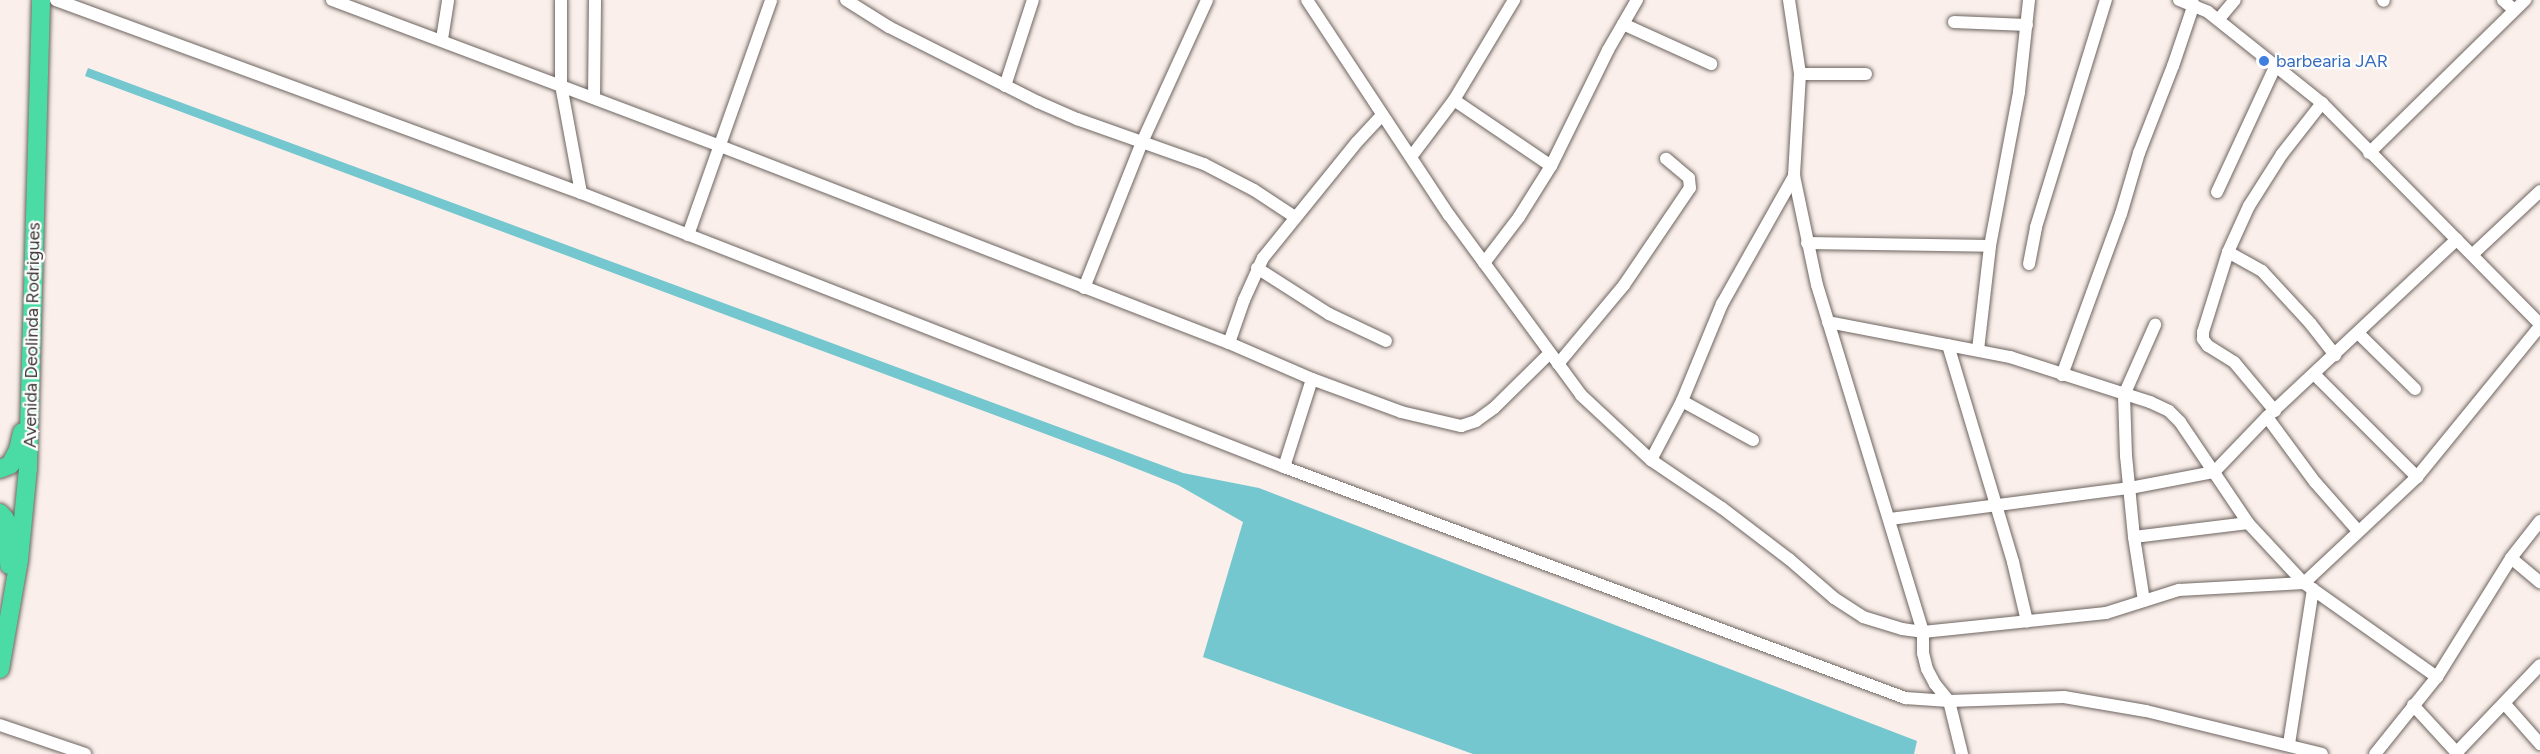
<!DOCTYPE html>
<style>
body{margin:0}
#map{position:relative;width:2540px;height:754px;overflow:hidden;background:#faefea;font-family:Figtree,sans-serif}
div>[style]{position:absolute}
.water>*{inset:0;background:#75c7cf}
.roads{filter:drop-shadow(0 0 2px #6d6460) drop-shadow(0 0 2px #6d6460)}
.minor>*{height:12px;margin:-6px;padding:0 6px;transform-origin:6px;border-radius:6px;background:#fff}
.highway>*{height:18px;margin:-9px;padding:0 9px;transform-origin:9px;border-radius:9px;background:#4bdba4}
.dots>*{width:16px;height:16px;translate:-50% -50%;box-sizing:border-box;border:3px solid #fff;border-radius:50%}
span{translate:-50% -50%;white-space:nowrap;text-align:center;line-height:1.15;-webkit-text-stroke:4.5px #fff;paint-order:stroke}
.shop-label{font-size:18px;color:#366cbe}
.left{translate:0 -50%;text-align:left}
.street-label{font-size:18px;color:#3b3735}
</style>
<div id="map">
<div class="water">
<i style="clip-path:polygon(88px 68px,1183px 473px,1259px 488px,1917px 741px,1914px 754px,1473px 754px,1203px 657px,1243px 522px,1178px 485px,1107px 457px,85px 76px)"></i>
</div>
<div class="roads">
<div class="minor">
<i style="left:56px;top:0;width:559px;rotate:20.18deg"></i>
<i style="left:581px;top:193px;width:755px;rotate:21.29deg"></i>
<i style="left:1284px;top:467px;width:663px;rotate:20.4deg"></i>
<i style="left:1905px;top:698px;width:44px;rotate:3.9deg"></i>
<i style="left:1949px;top:701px;width:115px;rotate:-2deg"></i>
<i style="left:2064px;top:697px;width:83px;rotate:9.7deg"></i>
<i style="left:2146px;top:711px;width:181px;rotate:13.7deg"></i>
<i style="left:332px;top:0;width:415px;rotate:20.6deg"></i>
<i style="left:720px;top:146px;width:546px;rotate:21.16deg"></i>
<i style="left:1229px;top:343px;width:90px;rotate:23.4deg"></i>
<i style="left:1312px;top:379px;width:95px;rotate:20.3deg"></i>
<i style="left:1401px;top:412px;width:62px;rotate:13.1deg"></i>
<i style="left:1461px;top:426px;width:16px;rotate:-18deg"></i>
<i style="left:1476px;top:421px;width:22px;rotate:-36deg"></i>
<i style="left:1494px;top:408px;width:78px;rotate:-44.5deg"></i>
<i style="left:561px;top:0;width:85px;rotate:90deg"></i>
<i style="left:561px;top:85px;width:110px;rotate:79.5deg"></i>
<i style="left:846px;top:0;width:51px;rotate:32.1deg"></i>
<i style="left:889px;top:27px;width:167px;rotate:26.7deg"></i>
<i style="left:1038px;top:102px;width:43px;rotate:23.6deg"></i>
<i style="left:1077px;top:119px;width:135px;rotate:19.5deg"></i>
<i style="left:1204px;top:164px;width:56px;rotate:27.5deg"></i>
<i style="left:1254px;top:190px;width:49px;rotate:33.4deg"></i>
<i style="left:1307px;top:0;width:258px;rotate:56.6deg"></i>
<i style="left:1449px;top:215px;width:223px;rotate:53.7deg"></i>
<i style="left:1581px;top:395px;width:96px;rotate:42.9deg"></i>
<i style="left:1651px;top:460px;width:86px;rotate:34.1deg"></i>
<i style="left:1722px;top:508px;width:84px;rotate:37.3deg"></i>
<i style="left:1789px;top:559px;width:60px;rotate:40.9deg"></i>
<i style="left:1834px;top:598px;width:35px;rotate:33deg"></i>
<i style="left:1863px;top:617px;width:41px;rotate:17.1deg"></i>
<i style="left:1902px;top:629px;width:21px;rotate:8deg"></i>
<i style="left:1923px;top:632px;width:184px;rotate:-5.9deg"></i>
<i style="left:2106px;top:613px;width:77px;rotate:-17.5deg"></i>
<i style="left:2179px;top:590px;width:125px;rotate:-3.2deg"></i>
<i style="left:2304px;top:583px;width:155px;rotate:-43.2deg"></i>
<i style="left:2417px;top:477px;width:195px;rotate:-50.8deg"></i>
<i style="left:1789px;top:0;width:75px;rotate:81.5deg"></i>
<i style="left:1800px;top:74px;width:102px;rotate:93.4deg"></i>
<i style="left:1794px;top:176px;width:111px;rotate:78.1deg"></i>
<i style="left:1817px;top:285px;width:363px;rotate:73deg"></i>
<i style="left:1923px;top:632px;width:21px;rotate:90deg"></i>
<i style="left:1923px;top:653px;width:16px;rotate:76deg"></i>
<i style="left:1927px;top:669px;width:17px;rotate:62deg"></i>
<i style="left:1935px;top:684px;width:22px;rotate:51deg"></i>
<i style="left:1949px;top:701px;width:55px;rotate:76.2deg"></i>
<i style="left:2179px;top:0;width:31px;rotate:22deg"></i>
<i style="left:2208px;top:12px;width:146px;rotate:38.6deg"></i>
<i style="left:2322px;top:103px;width:310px;rotate:45.4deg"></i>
<i style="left:2383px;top:0;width:1px;rotate:45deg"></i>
<i style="left:2503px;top:0;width:15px;rotate:42deg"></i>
<i style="left:2218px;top:20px;width:26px;rotate:-50deg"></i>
<i style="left:1954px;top:22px;width:73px;rotate:2.4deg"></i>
<i style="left:1623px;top:24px;width:97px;rotate:24.4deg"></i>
<i style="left:442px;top:39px;width:39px;rotate:-81deg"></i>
<i style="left:1800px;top:74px;width:66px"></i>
<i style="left:1005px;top:86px;width:90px;rotate:-72deg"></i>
<i style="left:594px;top:98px;width:98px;rotate:-89.4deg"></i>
<i style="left:1454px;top:100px;width:117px;rotate:34.2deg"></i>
<i style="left:2369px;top:153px;width:219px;rotate:-44.4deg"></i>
<i style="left:1411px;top:157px;width:71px;rotate:-53deg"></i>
<i style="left:1454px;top:100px;width:117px;rotate:-59deg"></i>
<i style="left:2217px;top:192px;width:140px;rotate:-65.1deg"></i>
<i style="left:688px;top:235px;width:249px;rotate:-70.5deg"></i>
<i style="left:1807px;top:243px;width:183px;rotate:0.9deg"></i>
<i style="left:2228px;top:252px;width:39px;rotate:29deg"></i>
<i style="left:2262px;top:271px;width:71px;rotate:47.3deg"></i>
<i style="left:2310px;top:323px;width:41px;rotate:52deg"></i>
<i style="left:2473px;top:254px;width:92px;rotate:-43.2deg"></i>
<i style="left:1484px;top:263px;width:58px;rotate:-52.7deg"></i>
<i style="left:1519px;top:217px;width:60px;rotate:-57.9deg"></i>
<i style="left:1551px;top:166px;width:129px;rotate:-63.8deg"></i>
<i style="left:1608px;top:50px;width:58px;rotate:-59.9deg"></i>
<i style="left:2029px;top:264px;width:38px;rotate:-79deg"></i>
<i style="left:2036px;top:227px;width:238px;rotate:-72.9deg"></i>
<i style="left:1257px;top:268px;width:85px;rotate:32.6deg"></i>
<i style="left:1329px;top:314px;width:63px;rotate:25.3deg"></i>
<i style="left:1084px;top:288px;width:159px;rotate:-68.3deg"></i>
<i style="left:1143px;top:140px;width:154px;rotate:-65.4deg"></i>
<i style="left:1828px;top:322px;width:185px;rotate:10.9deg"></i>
<i style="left:2010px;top:357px;width:147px;rotate:17.8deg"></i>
<i style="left:2150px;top:402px;width:21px;rotate:25deg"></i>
<i style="left:2169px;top:411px;width:16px;rotate:45deg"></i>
<i style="left:2180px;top:422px;width:122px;rotate:56deg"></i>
<i style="left:2248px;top:523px;width:82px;rotate:47deg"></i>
<i style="left:2304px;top:583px;width:163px;rotate:35.3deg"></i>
<i style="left:2358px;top:333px;width:80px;rotate:44.5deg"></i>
<i style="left:1229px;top:343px;width:46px;rotate:-70.8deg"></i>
<i style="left:1244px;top:300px;width:46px;rotate:-65.7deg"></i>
<i style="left:1263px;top:258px;width:149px;rotate:-51deg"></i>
<i style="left:1357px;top:142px;width:37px;rotate:-47deg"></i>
<i style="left:1948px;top:345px;width:227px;rotate:73.3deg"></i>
<i style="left:2013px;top:562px;width:61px;rotate:76.7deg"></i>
<i style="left:1978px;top:350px;width:105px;rotate:-83.4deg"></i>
<i style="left:1990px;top:246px;width:157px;rotate:-79.3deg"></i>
<i style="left:2019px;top:92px;width:93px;rotate:-83.8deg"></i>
<i style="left:1558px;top:364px;width:103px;rotate:-50.1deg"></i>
<i style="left:1624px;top:285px;width:117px;rotate:-55.8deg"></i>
<i style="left:1690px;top:188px;width:10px;rotate:-96deg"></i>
<i style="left:1689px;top:178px;width:30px;rotate:-140deg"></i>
<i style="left:2314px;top:374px;width:146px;rotate:45deg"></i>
<i style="left:2062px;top:375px;width:171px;rotate:-69.9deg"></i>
<i style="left:2121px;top:214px;width:64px;rotate:-73.6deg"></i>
<i style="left:2139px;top:153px;width:93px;rotate:-68.7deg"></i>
<i style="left:2173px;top:66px;width:65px;rotate:-71.3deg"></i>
<i style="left:1682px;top:401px;width:81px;rotate:28.8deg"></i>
<i style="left:2275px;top:411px;width:64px;rotate:-129.9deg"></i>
<i style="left:2234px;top:362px;width:31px;rotate:-148deg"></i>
<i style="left:2208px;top:346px;width:9px;rotate:-126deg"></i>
<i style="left:2203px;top:339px;width:7px;rotate:-90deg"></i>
<i style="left:2203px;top:332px;width:84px;rotate:-72.6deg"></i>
<i style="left:2228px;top:252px;width:51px;rotate:-65.5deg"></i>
<i style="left:2249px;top:206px;width:62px;rotate:-57.6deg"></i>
<i style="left:2282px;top:154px;width:65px;rotate:-51.9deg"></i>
<i style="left:2267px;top:417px;width:81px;rotate:53.6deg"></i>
<i style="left:2315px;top:482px;width:65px;rotate:48.7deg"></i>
<i style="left:1651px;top:460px;width:67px;rotate:-62.3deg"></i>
<i style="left:1682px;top:401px;width:105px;rotate:-67.6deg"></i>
<i style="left:1722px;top:304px;width:147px;rotate:-60.6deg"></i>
<i style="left:1284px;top:467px;width:92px;rotate:-72.3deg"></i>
<i style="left:1890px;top:519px;width:242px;rotate:-7.4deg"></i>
<i style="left:2130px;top:488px;width:86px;rotate:-10.8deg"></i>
<i style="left:2214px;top:472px;width:76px;rotate:-46.1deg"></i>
<i style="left:2267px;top:417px;width:260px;rotate:-43.1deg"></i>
<i style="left:2134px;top:537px;width:115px;rotate:-7deg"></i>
<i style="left:2511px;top:558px;width:38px;rotate:40deg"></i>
<i style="left:2144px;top:601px;width:65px;rotate:-98.9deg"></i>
<i style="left:2134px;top:537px;width:81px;rotate:-95.6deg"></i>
<i style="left:2126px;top:456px;width:61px;rotate:-91.9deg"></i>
<i style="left:2124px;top:395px;width:77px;rotate:-66.1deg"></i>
<i style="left:2504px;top:703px;width:55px;rotate:48.7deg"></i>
<i style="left:2413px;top:705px;width:67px;rotate:47.4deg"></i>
<i style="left:0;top:725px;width:90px;rotate:18.8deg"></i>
<i style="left:2289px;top:744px;width:157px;rotate:-81.2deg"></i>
<i style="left:2457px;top:752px;width:120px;rotate:-46.3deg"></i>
<i style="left:2375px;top:754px;width:99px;rotate:-51.2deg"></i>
<i style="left:2437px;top:677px;width:140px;rotate:-58.1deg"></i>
<i style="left:2511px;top:558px;width:47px;rotate:-51.9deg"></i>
</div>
<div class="highway">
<i style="left:0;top:469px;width:11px;rotate:-22deg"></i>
<i style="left:10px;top:465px;width:17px;rotate:-62deg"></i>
<i style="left:18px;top:450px;width:18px;rotate:-77deg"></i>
<i style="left:0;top:513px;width:8px;rotate:50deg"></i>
<i style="left:5px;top:519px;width:13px;rotate:77deg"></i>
<i style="left:8px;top:532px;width:33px;rotate:88deg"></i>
<i style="left:0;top:669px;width:111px;rotate:-80.1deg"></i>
<i style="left:19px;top:560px;width:92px;rotate:-84.4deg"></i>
<i style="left:28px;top:468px;width:468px;rotate:-88.4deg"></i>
</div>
</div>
<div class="dots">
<i style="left:2264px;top:61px;background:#3f7fe0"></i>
</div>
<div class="shop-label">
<span class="left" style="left:2276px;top:61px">barbearia JAR</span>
</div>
<div class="street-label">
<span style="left:32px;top:335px;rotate:-89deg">Avenida Deolinda Rodrigues</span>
</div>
</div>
